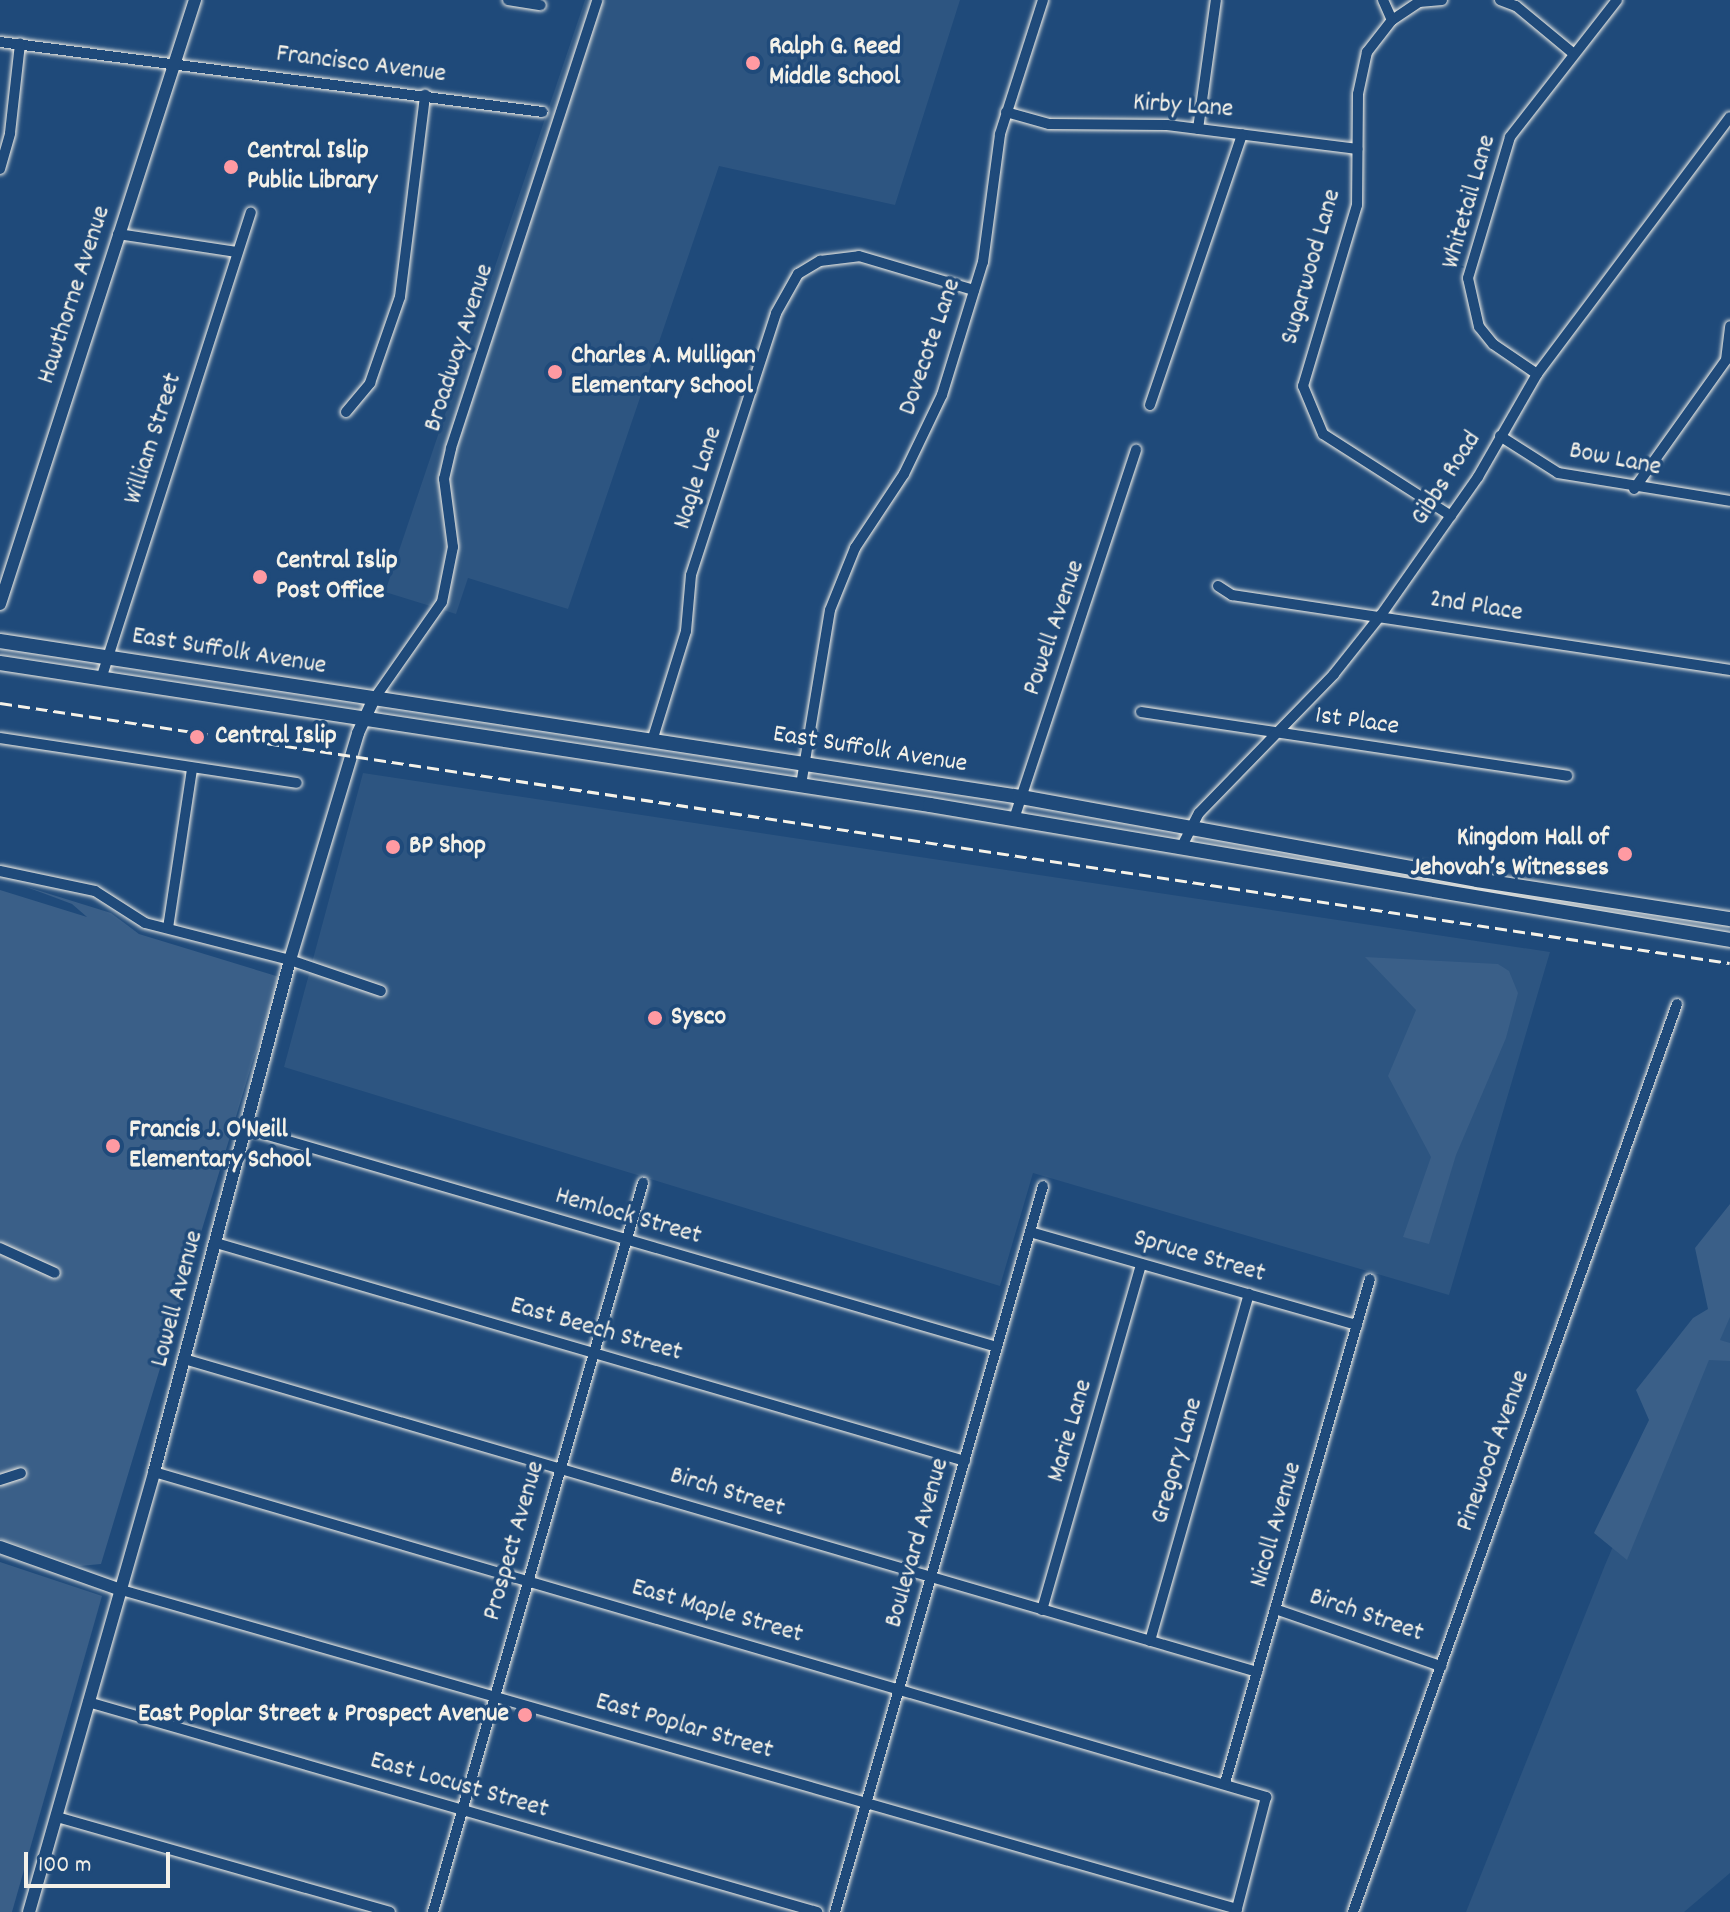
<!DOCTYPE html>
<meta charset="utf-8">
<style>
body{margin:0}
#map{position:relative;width:1730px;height:1912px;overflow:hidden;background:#1f4a7a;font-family:Dekko,sans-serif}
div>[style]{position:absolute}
.built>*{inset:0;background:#2d5581}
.green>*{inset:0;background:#3a5f88}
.roads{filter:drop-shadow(0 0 2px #f4f1e8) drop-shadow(0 0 2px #f4f1e8)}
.minor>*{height:10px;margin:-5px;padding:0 5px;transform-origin:5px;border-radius:5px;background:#1f4a7a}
.tertiary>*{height:12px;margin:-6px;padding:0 6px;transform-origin:6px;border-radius:6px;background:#1f4a7a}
.secondary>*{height:14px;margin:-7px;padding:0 7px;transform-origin:7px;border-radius:7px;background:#1f4a7a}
.rail>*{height:3px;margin-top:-1.5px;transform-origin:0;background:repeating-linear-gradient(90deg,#f4f1e8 0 12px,transparent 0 18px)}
.dots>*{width:22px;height:22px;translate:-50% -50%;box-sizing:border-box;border:4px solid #1f4a7a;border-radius:50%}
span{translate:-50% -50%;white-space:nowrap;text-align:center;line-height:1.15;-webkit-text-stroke:7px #1f4a7a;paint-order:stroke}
.poi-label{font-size:26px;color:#f4f1e8;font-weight:700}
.left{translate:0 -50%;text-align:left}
.right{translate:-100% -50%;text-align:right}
.street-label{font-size:26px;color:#f4f1e8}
.scale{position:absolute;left:24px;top:1852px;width:146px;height:36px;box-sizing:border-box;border:4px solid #f4f1e8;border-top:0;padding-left:10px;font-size:24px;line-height:28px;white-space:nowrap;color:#f4f1e8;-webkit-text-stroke:6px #1f4a7a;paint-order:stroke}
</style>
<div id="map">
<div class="built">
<i style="clip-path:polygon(585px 0,960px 0,895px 205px,719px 166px,568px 609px,468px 578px,456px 614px,385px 592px)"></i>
<i style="clip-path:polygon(363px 773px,1550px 952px,1449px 1295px,1033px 1173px,1000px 1286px,284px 1067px)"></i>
<i style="clip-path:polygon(1730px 1274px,1730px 1873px,1684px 1912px,1466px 1912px,1605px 1565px)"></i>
</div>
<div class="green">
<i style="clip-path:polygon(24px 886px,111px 913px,139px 934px,286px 979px,254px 1057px,101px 1564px,80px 1566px,0 1539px,0 890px,87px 917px,72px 904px)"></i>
<i style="clip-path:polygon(1365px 957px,1498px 964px,1509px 971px,1518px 993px,1506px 1038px,1456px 1155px,1429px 1244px,1403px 1237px,1431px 1157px,1388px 1076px,1416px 1010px)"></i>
<i style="clip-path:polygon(1730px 1204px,1730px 1317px,1720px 1340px,1730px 1343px,1730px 1361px,1709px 1360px,1627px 1560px,1594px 1533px,1649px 1420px,1636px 1390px,1693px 1318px,1708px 1309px,1695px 1248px)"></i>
<i style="clip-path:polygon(0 1562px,102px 1596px,12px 1912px,0 1912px)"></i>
</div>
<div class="roads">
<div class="minor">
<i style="left:508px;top:0;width:33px;rotate:9deg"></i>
<i style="left:1383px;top:0;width:22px;rotate:66deg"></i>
<i style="left:1442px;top:0;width:23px;rotate:175deg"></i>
<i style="left:1419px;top:2px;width:32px;rotate:146deg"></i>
<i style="left:1392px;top:20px;width:41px;rotate:128deg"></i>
<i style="left:1367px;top:52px;width:43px;rotate:102.1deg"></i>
<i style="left:1358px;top:94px;width:111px;rotate:90.5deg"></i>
<i style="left:1357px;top:205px;width:189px;rotate:106.6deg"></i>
<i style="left:1303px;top:386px;width:52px;rotate:67.4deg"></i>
<i style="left:1323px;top:434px;width:152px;rotate:32.6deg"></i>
<i style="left:1500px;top:0;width:17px;rotate:21deg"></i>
<i style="left:1516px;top:6px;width:75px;rotate:39.6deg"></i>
<i style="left:0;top:42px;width:547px;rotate:7.35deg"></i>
<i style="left:1006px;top:112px;width:45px;rotate:15.6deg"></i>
<i style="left:1049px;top:124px;width:118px;rotate:0.5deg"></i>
<i style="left:1167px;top:125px;width:192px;rotate:7.2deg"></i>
<i style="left:1198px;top:129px;width:130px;rotate:-82.1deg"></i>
<i style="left:0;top:169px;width:37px;rotate:-74deg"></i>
<i style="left:10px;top:133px;width:90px;rotate:-83.6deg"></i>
<i style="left:118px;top:234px;width:120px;rotate:8.6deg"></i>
<i style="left:1537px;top:374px;width:53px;rotate:-145.7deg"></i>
<i style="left:1493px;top:344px;width:22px;rotate:-129deg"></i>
<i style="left:1479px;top:327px;width:50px;rotate:-102.7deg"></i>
<i style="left:1468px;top:278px;width:147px;rotate:-73.4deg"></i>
<i style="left:1510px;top:137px;width:174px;rotate:-52deg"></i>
<i style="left:1150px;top:405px;width:286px;rotate:-71.2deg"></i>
<i style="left:346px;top:412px;width:38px;rotate:-50deg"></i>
<i style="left:370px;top:383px;width:91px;rotate:-70.8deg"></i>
<i style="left:400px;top:297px;width:204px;rotate:-82.9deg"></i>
<i style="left:1500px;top:436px;width:69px;rotate:32.5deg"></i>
<i style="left:1558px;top:473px;width:174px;rotate:9.2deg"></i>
<i style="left:1634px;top:489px;width:158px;rotate:-54.5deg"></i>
<i style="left:1726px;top:360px;width:34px;rotate:-83deg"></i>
<i style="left:1218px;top:586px;width:17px;rotate:33deg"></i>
<i style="left:1232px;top:595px;width:504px;rotate:8.56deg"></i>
<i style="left:101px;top:679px;width:490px;rotate:-72.2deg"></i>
<i style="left:374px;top:699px;width:118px;rotate:-55deg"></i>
<i style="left:442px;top:602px;width:56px;rotate:-78.7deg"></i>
<i style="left:453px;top:547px;width:69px;rotate:-97.5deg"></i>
<i style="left:444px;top:479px;width:32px;rotate:-77deg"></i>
<i style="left:451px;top:448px;width:471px;rotate:-71.9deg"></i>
<i style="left:1141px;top:712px;width:431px;rotate:8.5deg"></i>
<i style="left:0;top:738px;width:300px;rotate:8.6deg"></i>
<i style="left:652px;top:741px;width:115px;rotate:-72.8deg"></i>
<i style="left:686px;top:631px;width:56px;rotate:-84.9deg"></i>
<i style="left:691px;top:575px;width:275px;rotate:-72deg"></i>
<i style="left:776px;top:313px;width:45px;rotate:-60.6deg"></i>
<i style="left:798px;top:274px;width:26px;rotate:-31deg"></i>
<i style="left:820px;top:261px;width:39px;rotate:-7deg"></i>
<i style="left:859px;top:256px;width:120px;rotate:16.5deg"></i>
<i style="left:801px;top:785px;width:177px;rotate:-80.6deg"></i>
<i style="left:830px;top:610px;width:67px;rotate:-68deg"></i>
<i style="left:855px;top:548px;width:89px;rotate:-56.5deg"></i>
<i style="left:904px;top:474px;width:88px;rotate:-64.3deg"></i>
<i style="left:942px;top:395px;width:139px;rotate:-72.9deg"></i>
<i style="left:983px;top:262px;width:129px;rotate:-82.4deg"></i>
<i style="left:1000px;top:134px;width:141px;rotate:-72.2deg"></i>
<i style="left:1014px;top:819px;width:389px;rotate:-71.7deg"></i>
<i style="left:1181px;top:848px;width:39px;rotate:-63deg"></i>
<i style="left:1199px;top:813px;width:194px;rotate:-45.8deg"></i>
<i style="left:1334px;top:674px;width:75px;rotate:-51.5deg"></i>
<i style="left:1381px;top:615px;width:169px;rotate:-54.9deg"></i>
<i style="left:1478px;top:477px;width:119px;rotate:-60.2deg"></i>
<i style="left:1537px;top:374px;width:321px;rotate:-53.1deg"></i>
<i style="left:0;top:871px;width:97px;rotate:11.9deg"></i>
<i style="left:95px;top:891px;width:59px;rotate:32.6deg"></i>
<i style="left:145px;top:923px;width:150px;rotate:14.3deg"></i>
<i style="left:290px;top:960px;width:96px;rotate:18.8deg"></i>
<i style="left:168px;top:928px;width:160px;rotate:-81.4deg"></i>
<i style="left:247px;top:1129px;width:781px;rotate:16.21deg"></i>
<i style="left:1030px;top:1232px;width:340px;rotate:15.9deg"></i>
<i style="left:216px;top:1243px;width:780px;rotate:16.23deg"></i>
<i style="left:0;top:1248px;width:60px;rotate:24.4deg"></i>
<i style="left:184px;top:1359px;width:1118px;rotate:16.26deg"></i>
<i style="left:154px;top:1472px;width:1159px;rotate:16.29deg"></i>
<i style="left:1266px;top:1797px;width:119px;rotate:104.6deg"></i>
<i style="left:0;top:1480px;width:22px;rotate:-18deg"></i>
<i style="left:118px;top:1589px;width:1164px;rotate:15.96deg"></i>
<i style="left:1275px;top:1609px;width:176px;rotate:19deg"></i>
<i style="left:1042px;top:1610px;width:360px;rotate:-74deg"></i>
<i style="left:1150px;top:1641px;width:361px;rotate:-74.1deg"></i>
<i style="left:88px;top:1702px;width:759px;rotate:16.07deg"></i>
<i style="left:1225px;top:1783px;width:524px;rotate:-73.95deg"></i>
<i style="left:57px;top:1817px;width:346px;rotate:15.9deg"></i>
<i style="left:433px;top:1912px;width:759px;rotate:-73.93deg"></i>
<i style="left:835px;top:1912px;width:755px;rotate:-74.01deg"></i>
<i style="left:1353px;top:1912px;width:964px;rotate:-70.36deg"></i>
</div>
<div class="tertiary">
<i style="left:0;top:604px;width:635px;rotate:-72.11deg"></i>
<i style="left:0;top:1547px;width:125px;rotate:19.6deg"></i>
<i style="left:29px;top:1912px;width:457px;rotate:-74.1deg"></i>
<i style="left:154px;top:1472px;width:530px;rotate:-75.12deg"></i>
<i style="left:290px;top:960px;width:237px;rotate:-73.3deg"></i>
<i style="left:358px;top:733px;width:38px;rotate:-65deg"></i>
</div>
<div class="secondary">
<i style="left:0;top:641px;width:1033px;rotate:8.69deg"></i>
<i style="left:1021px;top:797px;width:463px;rotate:10.3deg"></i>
<i style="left:1477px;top:880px;width:256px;rotate:8.8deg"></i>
<i style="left:0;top:663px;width:941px;rotate:8.68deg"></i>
<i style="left:930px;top:805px;width:811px;rotate:9.58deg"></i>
</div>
</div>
<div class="rail">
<i style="left:0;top:703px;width:1749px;rotate:8.55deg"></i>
</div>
<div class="dots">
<i style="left:753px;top:63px;background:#ff9aa2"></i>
<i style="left:231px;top:167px;background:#ff9aa2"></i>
<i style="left:555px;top:372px;background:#ff9aa2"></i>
<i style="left:260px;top:577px;background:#ff9aa2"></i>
<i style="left:197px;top:737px;background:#ff9aa2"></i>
<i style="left:393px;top:847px;background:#ff9aa2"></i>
<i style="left:1625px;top:854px;background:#ff9aa2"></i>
<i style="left:655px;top:1018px;background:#ff9aa2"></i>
<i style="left:113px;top:1146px;background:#ff9aa2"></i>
<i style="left:525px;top:1715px;background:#ff9aa2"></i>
</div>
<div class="poi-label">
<span class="left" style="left:769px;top:63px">Ralph G. Reed<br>Middle School</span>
<span class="left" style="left:247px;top:167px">Central Islip<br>Public Library</span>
<span class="left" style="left:571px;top:372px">Charles A. Mulligan<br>Elementary School</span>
<span class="left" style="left:276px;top:577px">Central Islip<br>Post Office</span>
<span class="left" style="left:215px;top:737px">Central Islip</span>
<span class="right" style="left:1609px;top:854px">Kingdom Hall of<br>Jehovah’s Witnesses</span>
<span class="left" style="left:409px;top:847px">BP Shop</span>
<span class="left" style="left:671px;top:1018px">Sysco</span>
<span class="left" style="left:129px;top:1146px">Francis J. O'Neill<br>Elementary School</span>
<span class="right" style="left:509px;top:1715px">East Poplar Street &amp; Prospect Avenue</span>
</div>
<div class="street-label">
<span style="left:361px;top:65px;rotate:7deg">Francisco Avenue</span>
<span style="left:1183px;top:107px;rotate:4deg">Kirby Lane</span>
<span style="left:1470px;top:202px;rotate:-74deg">Whitetail Lane</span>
<span style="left:1312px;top:267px;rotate:-74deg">Sugarwood Lane</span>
<span style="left:75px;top:295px;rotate:-72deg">Hawthorne Avenue</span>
<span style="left:931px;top:347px;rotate:-71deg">Dovecote Lane</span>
<span style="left:460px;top:348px;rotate:-72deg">Broadway Avenue</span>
<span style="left:154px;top:439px;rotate:-72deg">William Street</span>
<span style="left:1615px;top:460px;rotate:11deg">Bow Lane</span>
<span style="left:699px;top:478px;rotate:-72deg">Nagle Lane</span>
<span style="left:1447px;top:479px;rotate:-57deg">Gibbs Road</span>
<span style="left:1476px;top:607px;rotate:9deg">2nd Place</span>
<span style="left:1055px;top:628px;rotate:-71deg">Powell Avenue</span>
<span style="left:229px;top:652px;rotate:9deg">East Suffolk Avenue</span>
<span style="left:1357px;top:722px;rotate:8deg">1st Place</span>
<span style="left:870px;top:750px;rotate:9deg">East Suffolk Avenue</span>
<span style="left:628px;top:1217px;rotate:16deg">Hemlock Street</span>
<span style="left:1199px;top:1257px;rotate:16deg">Spruce Street</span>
<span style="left:178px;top:1299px;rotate:-75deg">Lowell Avenue</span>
<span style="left:596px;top:1330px;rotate:16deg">East Beech Street</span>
<span style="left:1071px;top:1431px;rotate:-74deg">Marie Lane</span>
<span style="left:1494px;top:1451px;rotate:-70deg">Pinewood Avenue</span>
<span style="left:1178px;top:1461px;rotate:-74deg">Gregory Lane</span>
<span style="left:727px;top:1493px;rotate:17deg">Birch Street</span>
<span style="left:1277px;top:1525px;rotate:-74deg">Nicoll Avenue</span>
<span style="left:515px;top:1541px;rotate:-74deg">Prospect Avenue</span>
<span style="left:918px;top:1543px;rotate:-74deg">Boulevard Avenue</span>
<span style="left:717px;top:1612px;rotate:16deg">East Maple Street</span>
<span style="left:1366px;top:1616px;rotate:19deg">Birch Street</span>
<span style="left:684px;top:1727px;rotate:16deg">East Poplar Street</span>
<span style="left:459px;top:1786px;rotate:16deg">East Locust Street</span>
</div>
<div class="scale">100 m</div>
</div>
